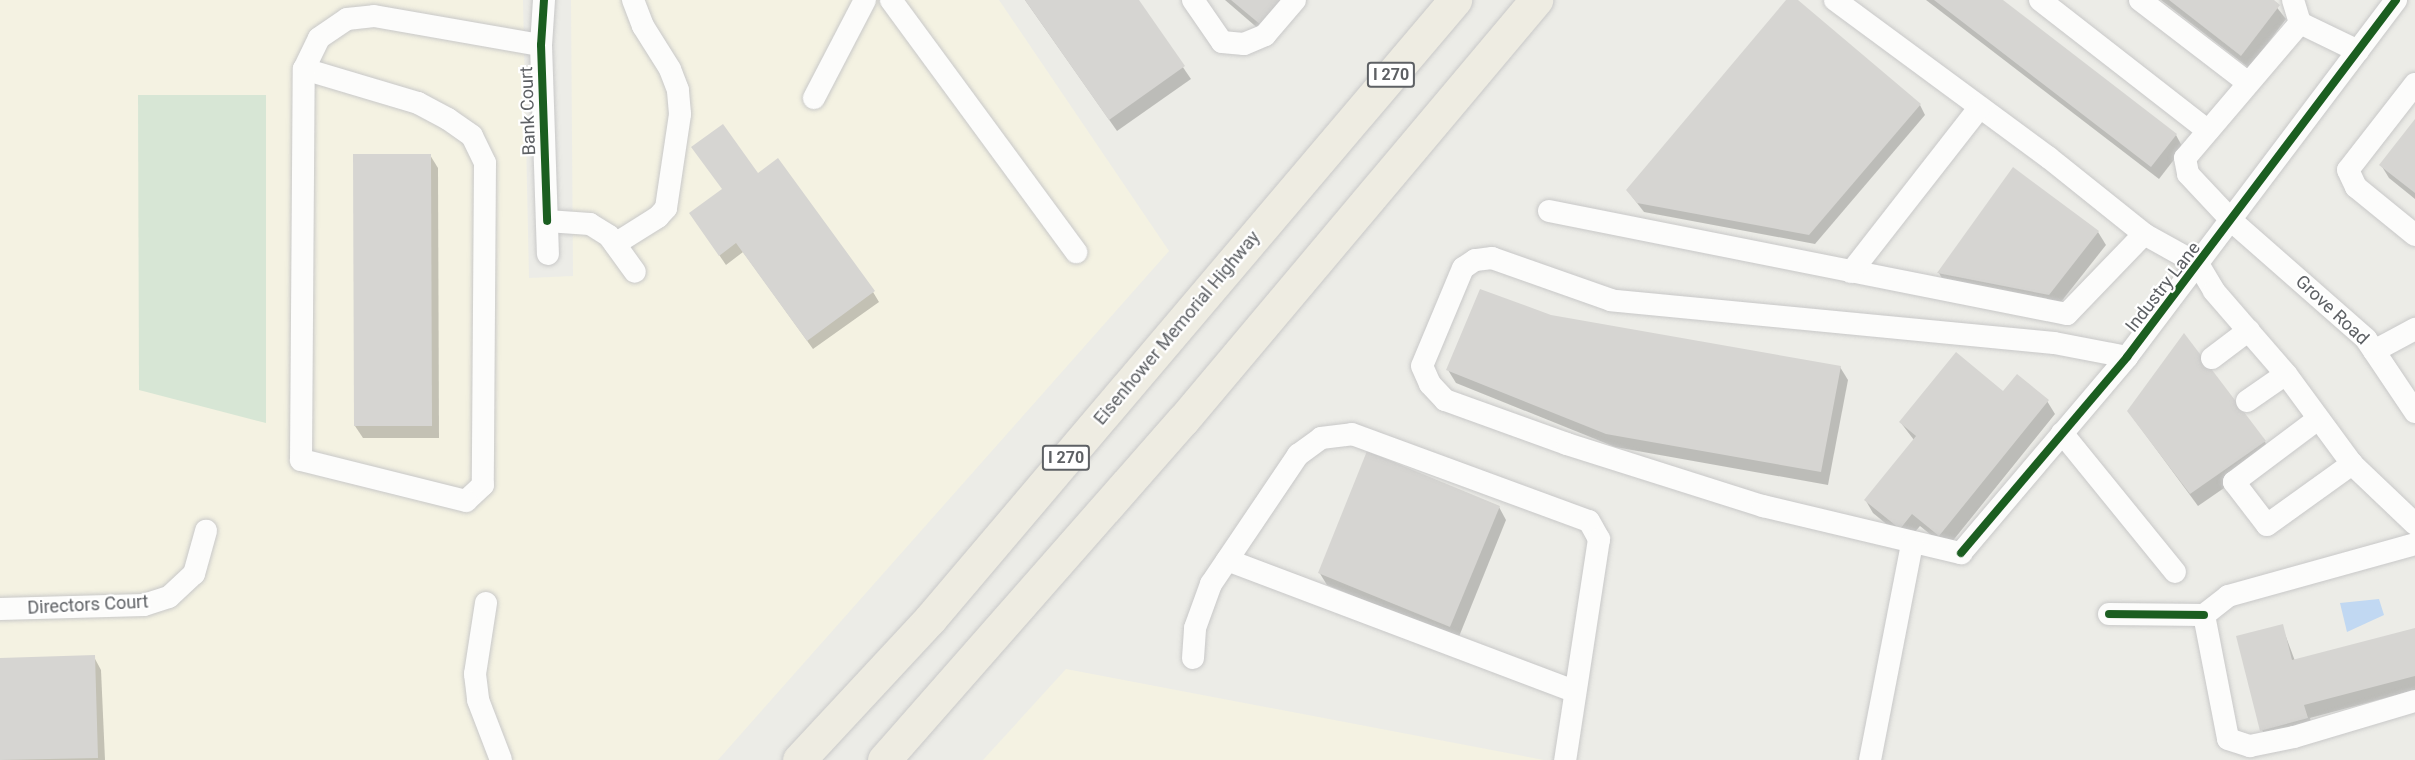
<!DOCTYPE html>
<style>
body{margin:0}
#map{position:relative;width:2415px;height:760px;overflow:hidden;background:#ecece7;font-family:Roboto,sans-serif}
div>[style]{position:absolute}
.commercial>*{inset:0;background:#f4f2e2}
.green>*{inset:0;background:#d7e6d5}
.water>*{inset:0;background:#c1d8f2}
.shadow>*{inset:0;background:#0003}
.building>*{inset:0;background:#d6d5d2}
.roads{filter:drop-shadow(0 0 2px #c8c8c8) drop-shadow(0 0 2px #c8c8c8)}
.minor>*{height:22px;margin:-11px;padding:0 11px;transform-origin:11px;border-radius:11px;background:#fcfcfb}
.highway>*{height:33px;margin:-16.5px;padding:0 16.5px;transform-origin:16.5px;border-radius:16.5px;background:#eeece2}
.cycleway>*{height:8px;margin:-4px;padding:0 4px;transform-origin:4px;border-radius:4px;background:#1b5e20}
span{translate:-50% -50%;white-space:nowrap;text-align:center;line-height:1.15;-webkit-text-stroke:4.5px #fff;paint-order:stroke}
.shield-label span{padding:2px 4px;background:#fff;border:2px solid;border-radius:4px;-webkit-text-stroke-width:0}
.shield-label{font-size:16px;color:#5d6064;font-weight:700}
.street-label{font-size:18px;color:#5d6064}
</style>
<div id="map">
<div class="commercial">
<i style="clip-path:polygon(0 0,523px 0,529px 278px,573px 276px,571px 0,999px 0,1169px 251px,718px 760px,0 760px)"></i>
<i style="clip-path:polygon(1066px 669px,1544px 760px,983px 760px)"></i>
</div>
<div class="green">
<i style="clip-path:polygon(138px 95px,266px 95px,266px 423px,139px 390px)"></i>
</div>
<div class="water">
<i style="clip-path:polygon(2379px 599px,2384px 615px,2347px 632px,2340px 603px)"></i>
</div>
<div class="shadow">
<i style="clip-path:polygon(1025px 0,1137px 0,1191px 79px,1117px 131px)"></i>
<i style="clip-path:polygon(1225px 0,1300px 0,1268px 37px)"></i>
<i style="clip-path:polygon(1788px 0,1795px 0,1920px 105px,1925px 115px,1815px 244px,1644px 212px,1627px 190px)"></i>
<i style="clip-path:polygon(1926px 0,2001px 0,2176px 135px,2183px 148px,2159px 179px)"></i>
<i style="clip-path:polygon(2161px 0,2271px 0,2286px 19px,2249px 68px)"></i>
<i style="clip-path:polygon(2415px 122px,2415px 199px,2389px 178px,2381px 165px)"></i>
<i style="clip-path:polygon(430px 155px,438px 168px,439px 438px,363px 438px,355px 426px)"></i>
<i style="clip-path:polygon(691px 214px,873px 292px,879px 302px,813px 349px,743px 252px,726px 265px)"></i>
<i style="clip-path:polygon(2098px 232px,2106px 245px,2057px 307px,1946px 286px,1939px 273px)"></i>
<i style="clip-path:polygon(1551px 317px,1840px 367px,1848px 380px,1828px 485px,1615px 447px,1456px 383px,1448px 370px)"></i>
<i style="clip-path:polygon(2047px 401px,2055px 414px,1947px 548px,1920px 526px,1907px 541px,1873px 513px,1866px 501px,1914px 440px,1901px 423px)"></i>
<i style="clip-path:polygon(2128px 411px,2265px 442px,2272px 455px,2198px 506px)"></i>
<i style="clip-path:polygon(1499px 507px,1506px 520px,1458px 639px,1327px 585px,1319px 572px)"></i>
<i style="clip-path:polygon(2282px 626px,2295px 661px,2415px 630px,2415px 690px,2310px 718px,2314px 731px,2269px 743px,2262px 730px)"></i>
<i style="clip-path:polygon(94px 657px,101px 670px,105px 760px,0 760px,0 660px)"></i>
</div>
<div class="building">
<i style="clip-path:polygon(1025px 0,1139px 0,1185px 66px,1109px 120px)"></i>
<i style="clip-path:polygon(1231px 0,1282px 0,1261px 25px)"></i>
<i style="clip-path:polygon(1786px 0,1798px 0,1921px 104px,1809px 235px,1637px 203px,1626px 190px)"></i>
<i style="clip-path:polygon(1934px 0,2003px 0,2177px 134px,2151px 167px)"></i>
<i style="clip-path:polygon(2169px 0,2274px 0,2280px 5px,2241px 56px)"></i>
<i style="clip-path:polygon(2415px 119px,2415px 193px,2379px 165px)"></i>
<i style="clip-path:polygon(723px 124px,758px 173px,778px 158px,875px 291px,807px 341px,736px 243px,719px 256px,689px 213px,722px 189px,691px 147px)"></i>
<i style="clip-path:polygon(353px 154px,431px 154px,432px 426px,354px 426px)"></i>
<i style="clip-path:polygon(2013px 167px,2099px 231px,2049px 295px,1937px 273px)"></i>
<i style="clip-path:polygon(1480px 289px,1551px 315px,1841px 366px,1821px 472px,1606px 434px,1446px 370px)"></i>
<i style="clip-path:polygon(2184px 333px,2266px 441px,2190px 494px,2127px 411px)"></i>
<i style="clip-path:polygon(1956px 352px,2003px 391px,2017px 374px,2049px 400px,1939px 536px,1912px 514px,1900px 529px,1864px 500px,1916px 436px,1899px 422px)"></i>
<i style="clip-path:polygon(1367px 451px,1500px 506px,1450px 627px,1318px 573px)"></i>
<i style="clip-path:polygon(2283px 624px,2292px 660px,2415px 628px,2415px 676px,2304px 705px,2308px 718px,2260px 731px,2236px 636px)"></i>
<i style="clip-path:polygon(95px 655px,98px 758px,0 760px,0 658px)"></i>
</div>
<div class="roads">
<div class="minor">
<i style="left:544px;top:0;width:45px;rotate:93.8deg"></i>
<i style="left:541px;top:45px;width:209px;rotate:88.1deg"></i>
<i style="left:891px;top:0;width:313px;rotate:53.7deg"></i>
<i style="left:1193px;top:0;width:51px;rotate:55.4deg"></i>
<i style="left:1222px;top:42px;width:22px;rotate:5deg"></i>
<i style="left:1244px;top:44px;width:23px;rotate:-23deg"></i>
<i style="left:1265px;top:35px;width:46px;rotate:-49.4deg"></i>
<i style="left:1835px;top:0;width:265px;rotate:36.4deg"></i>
<i style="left:2048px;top:157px;width:123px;rotate:38.7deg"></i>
<i style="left:2144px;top:234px;width:62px;rotate:29.1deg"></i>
<i style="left:2198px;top:264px;width:31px;rotate:59deg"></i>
<i style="left:2214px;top:291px;width:110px;rotate:49.1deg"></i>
<i style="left:2286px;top:374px;width:112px;rotate:53.7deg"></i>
<i style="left:2352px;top:464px;width:87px;rotate:43.6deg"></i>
<i style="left:2040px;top:0;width:213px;rotate:37.9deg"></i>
<i style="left:2140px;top:0;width:136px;rotate:37.5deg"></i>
<i style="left:2293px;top:0;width:24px;rotate:73deg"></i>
<i style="left:2358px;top:51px;width:64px;rotate:-154.2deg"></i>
<i style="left:2300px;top:23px;width:177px;rotate:130.4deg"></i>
<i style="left:2185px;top:158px;width:16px;rotate:79deg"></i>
<i style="left:2188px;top:174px;width:66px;rotate:46.8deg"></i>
<i style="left:2233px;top:222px;width:177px;rotate:41.3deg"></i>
<i style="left:2366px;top:339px;width:88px;rotate:56.1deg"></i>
<i style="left:304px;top:69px;width:119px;rotate:16.6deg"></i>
<i style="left:418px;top:103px;width:34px;rotate:28deg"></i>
<i style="left:448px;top:119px;width:29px;rotate:35deg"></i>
<i style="left:472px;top:136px;width:30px;rotate:64deg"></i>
<i style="left:485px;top:163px;width:322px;rotate:90.4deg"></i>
<i style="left:483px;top:485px;width:23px;rotate:137deg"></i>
<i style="left:466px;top:501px;width:170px;rotate:-166deg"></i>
<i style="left:301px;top:460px;width:391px;rotate:-89.6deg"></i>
<i style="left:304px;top:69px;width:34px;rotate:-64deg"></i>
<i style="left:319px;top:38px;width:34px;rotate:-34deg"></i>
<i style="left:347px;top:19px;width:27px;rotate:-6deg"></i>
<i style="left:374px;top:16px;width:169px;rotate:9.9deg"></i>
<i style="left:2415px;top:84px;width:109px;rotate:127.9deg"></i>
<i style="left:2348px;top:170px;width:19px;rotate:65deg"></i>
<i style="left:2356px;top:187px;width:76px;rotate:39.1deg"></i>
<i style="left:814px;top:98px;width:110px;rotate:-62.5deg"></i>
<i style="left:1549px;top:211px;width:528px;rotate:11.25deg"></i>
<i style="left:2067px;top:314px;width:111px;rotate:-46.1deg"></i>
<i style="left:547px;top:221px;width:43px;rotate:4deg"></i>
<i style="left:590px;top:224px;width:22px;rotate:32deg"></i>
<i style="left:609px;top:236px;width:44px;rotate:54.2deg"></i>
<i style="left:615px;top:244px;width:51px;rotate:-32.1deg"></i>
<i style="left:658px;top:217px;width:12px;rotate:-48deg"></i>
<i style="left:666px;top:208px;width:95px;rotate:-81.5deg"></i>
<i style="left:680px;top:114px;width:24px;rotate:-95deg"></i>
<i style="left:678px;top:90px;width:22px;rotate:-111deg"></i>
<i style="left:670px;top:69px;width:51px;rotate:-122.1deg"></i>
<i style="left:643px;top:26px;width:28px;rotate:-111deg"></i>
<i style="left:1851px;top:272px;width:209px;rotate:-52deg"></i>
<i style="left:2374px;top:351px;width:47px;rotate:-28.2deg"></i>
<i style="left:2127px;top:357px;width:74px;rotate:-169.1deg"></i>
<i style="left:2054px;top:343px;width:445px;rotate:-174.5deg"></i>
<i style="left:1611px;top:300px;width:126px;rotate:-160.6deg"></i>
<i style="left:1492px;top:258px;width:17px;rotate:173deg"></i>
<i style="left:1475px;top:260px;width:14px;rotate:146deg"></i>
<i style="left:1463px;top:268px;width:106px;rotate:112.7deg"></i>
<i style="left:1422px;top:366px;width:20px;rotate:66deg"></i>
<i style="left:1430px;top:384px;width:22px;rotate:47deg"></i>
<i style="left:1445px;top:400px;width:130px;rotate:19.8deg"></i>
<i style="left:1567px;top:444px;width:206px;rotate:17.6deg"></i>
<i style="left:1763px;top:506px;width:204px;rotate:13.4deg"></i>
<i style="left:1961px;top:553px;width:257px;rotate:-49.7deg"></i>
<i style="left:2127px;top:357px;width:447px;rotate:-53deg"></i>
<i style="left:2212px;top:358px;width:46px;rotate:-37.1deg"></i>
<i style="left:2247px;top:401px;width:47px;rotate:-34.7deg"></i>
<i style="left:2318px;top:419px;width:105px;rotate:143.1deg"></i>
<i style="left:2234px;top:482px;width:54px;rotate:52.5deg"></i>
<i style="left:2267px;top:525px;width:105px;rotate:-35.7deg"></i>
<i style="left:2062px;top:433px;width:179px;rotate:50.9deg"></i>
<i style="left:1227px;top:560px;width:371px;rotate:20.7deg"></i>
<i style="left:486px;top:603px;width:72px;rotate:98.8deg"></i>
<i style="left:475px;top:674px;width:26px;rotate:83deg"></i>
<i style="left:478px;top:700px;width:64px;rotate:69deg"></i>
<i style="left:0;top:609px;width:144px;rotate:-1.6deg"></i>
<i style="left:144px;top:605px;width:26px;rotate:-18deg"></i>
<i style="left:169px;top:597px;width:34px;rotate:-43deg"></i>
<i style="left:194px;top:574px;width:45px;rotate:-74.4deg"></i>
<i style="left:2109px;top:614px;width:95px;rotate:0.6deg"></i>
<i style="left:2204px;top:615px;width:31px;rotate:-38deg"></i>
<i style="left:2228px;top:596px;width:194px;rotate:-15.5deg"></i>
<i style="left:2204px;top:615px;width:126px;rotate:79deg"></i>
<i style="left:2228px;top:739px;width:23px;rotate:18deg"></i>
<i style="left:2250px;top:746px;width:45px;rotate:-11.6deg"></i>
<i style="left:2294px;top:737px;width:126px;rotate:-16.6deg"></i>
<i style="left:1193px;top:658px;width:30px;rotate:-86deg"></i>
<i style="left:1195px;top:628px;width:47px;rotate:-70deg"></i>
<i style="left:1211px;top:584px;width:156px;rotate:-56deg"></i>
<i style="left:1298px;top:455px;width:29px;rotate:-36deg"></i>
<i style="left:1321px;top:438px;width:31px;rotate:-7deg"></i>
<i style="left:1352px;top:434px;width:252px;rotate:20.2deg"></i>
<i style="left:1589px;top:521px;width:21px;rotate:61deg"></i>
<i style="left:1599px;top:539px;width:224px;rotate:98.7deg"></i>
<i style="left:1870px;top:760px;width:221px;rotate:-79deg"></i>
</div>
<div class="highway">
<i style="left:799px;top:760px;width:192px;rotate:-47.1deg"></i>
<i style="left:930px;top:619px;width:812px;rotate:-49.7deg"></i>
<i style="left:884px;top:760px;width:453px;rotate:-48.7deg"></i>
<i style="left:1183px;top:420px;width:549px;rotate:-49.95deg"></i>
</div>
</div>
<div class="cycleway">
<i style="left:544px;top:0;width:45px;rotate:93.8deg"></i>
<i style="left:541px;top:45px;width:176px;rotate:88deg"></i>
<i style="left:1961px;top:553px;width:257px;rotate:-49.7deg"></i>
<i style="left:2127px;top:357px;width:447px;rotate:-53deg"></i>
<i style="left:2109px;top:614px;width:95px;rotate:0.6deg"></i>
</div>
<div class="shield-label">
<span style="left:1391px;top:75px">I 270</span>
<span style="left:1066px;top:458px">I 270</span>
</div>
<div class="street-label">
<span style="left:528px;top:111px;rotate:-92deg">Bank Court</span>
<span style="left:2163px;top:287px;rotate:-52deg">Industry Lane</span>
<span style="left:2332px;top:310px;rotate:43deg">Grove Road</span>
<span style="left:1177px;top:328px;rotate:-50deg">Eisenhower Memorial Highway</span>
<span style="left:88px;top:605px;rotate:-3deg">Directors Court</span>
</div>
</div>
